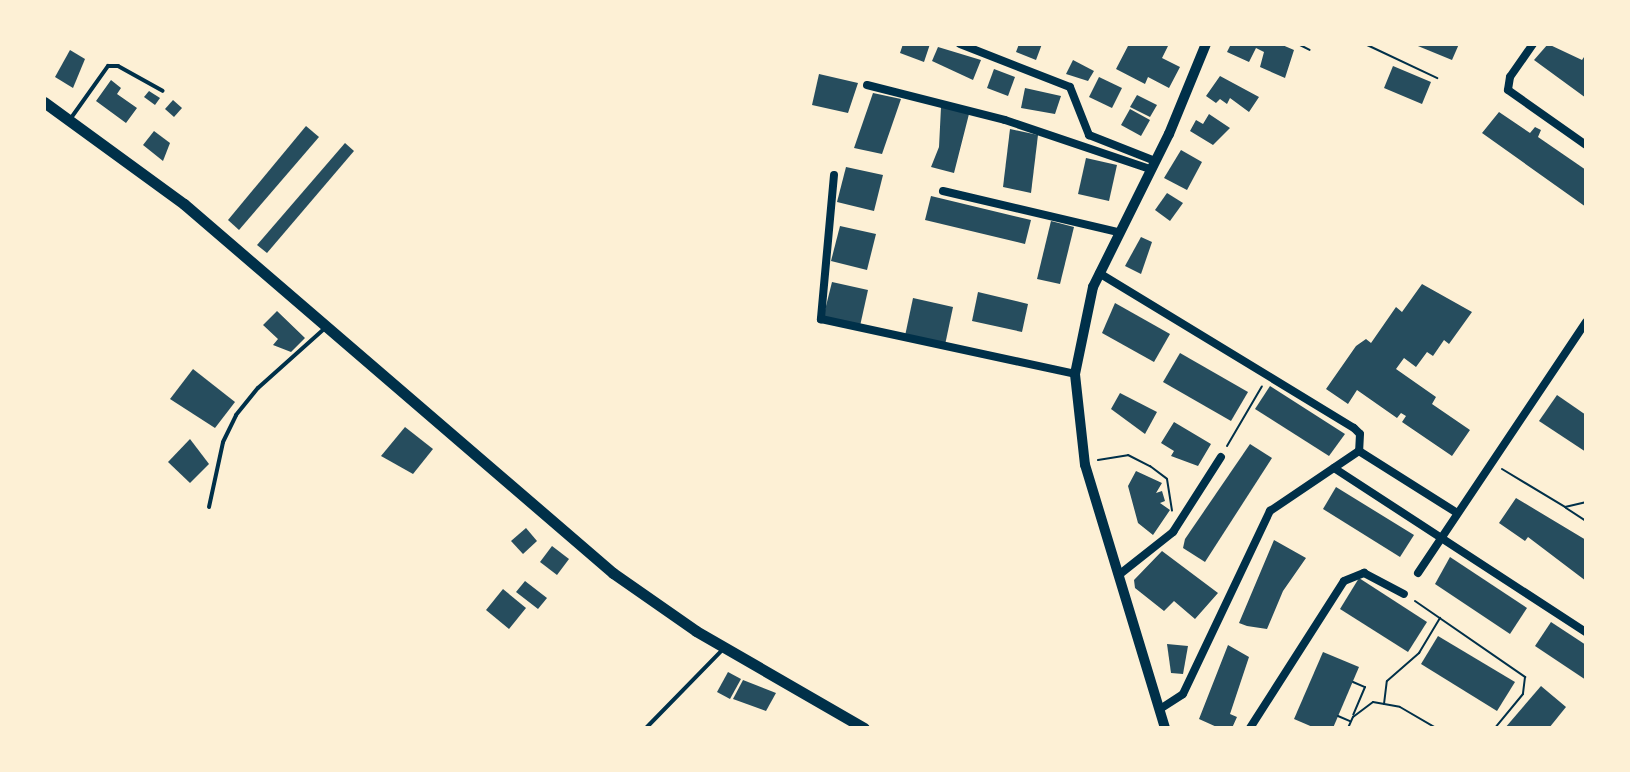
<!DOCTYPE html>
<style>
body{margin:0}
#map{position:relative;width:1630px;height:772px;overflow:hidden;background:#fdf0d5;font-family:Quicksand,sans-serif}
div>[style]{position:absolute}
.building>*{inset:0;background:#264d5e}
.path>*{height:2px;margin:-1px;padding:0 1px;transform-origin:1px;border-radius:1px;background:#003049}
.service>*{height:4px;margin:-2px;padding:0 2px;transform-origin:2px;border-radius:2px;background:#003049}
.minor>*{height:8px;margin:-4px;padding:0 4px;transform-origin:4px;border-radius:4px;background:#003049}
.tertiary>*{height:10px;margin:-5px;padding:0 5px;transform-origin:5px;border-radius:5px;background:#003049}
.secondary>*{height:11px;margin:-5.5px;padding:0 5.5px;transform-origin:5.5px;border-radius:5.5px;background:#003049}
span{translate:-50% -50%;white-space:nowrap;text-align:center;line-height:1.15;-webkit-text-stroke:8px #fdf0d5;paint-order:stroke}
.frame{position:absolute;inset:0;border:46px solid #fdf0d5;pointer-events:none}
</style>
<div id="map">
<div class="building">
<i style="clip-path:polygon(903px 44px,930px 44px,924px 62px,900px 53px)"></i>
<i style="clip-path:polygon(1019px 44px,1042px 44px,1036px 60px,1016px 52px)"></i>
<i style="clip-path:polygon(1129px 44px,1168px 46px,1162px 58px,1180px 67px,1169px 88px,1148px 77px,1145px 84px,1116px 69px)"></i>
<i style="clip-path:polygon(1231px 44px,1280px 44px,1294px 50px,1285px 78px,1260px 67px,1264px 52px,1256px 48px,1249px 62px,1227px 52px)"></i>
<i style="clip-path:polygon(1413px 44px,1459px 44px,1452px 60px)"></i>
<i style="clip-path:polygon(1548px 44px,1582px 60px,1586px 54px,1586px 98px,1534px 60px)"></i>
<i style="clip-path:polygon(938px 47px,981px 60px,973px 80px,932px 61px)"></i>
<i style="clip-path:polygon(70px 50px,85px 59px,73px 88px,55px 77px)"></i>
<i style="clip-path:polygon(1073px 60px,1094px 71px,1088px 81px,1066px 74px)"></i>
<i style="clip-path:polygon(1393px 66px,1431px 82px,1422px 104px,1384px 88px)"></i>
<i style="clip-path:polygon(994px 69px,1015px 77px,1008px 96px,987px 88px)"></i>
<i style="clip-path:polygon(819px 74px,858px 83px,848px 113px,812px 105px)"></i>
<i style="clip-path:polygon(1220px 76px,1259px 97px,1249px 112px,1230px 98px,1227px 104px,1220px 99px,1216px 103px,1206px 96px)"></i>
<i style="clip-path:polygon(1099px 77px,1122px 88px,1112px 108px,1089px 97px)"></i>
<i style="clip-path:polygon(111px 80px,121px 88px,117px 94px,137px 108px,126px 123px,96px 101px)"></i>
<i style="clip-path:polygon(1025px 88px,1061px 96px,1055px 114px,1021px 108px)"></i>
<i style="clip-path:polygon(149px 91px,160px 98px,155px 105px,144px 97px)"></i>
<i style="clip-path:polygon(873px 93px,901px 99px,882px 154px,854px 148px)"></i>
<i style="clip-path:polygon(1137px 95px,1157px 105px,1150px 117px,1130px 107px)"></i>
<i style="clip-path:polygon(173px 100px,182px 108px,174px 117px,165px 109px)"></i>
<i style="clip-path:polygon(941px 107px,969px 114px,954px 173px,931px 167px,939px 147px)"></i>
<i style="clip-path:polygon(1130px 109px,1150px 120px,1141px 136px,1121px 125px)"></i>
<i style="clip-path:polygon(1499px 112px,1530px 133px,1535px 127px,1541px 130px,1538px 137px,1586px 170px,1586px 207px,1482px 133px)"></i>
<i style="clip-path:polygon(1209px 114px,1230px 128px,1213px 145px,1190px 131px,1196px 120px,1203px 124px)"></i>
<i style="clip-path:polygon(306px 126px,319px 137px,239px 230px,228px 220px)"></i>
<i style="clip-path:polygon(1010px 129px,1038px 135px,1031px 193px,1003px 187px)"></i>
<i style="clip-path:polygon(154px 131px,170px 143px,163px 161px,143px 145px)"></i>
<i style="clip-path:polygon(345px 143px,354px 151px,267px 253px,257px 245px)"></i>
<i style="clip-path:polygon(1181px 150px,1202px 162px,1187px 190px,1164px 178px)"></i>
<i style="clip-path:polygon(1086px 158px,1117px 165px,1109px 201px,1078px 194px)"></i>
<i style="clip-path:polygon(846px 167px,883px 175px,874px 211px,837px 202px)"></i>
<i style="clip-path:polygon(1167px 193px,1183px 203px,1170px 221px,1155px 210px)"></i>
<i style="clip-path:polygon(931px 196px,1031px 220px,1025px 244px,925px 220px)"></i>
<i style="clip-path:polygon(1051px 221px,1074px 227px,1060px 284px,1037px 279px)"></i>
<i style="clip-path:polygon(840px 226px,876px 234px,867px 270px,831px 261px)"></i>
<i style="clip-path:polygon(1141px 237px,1152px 242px,1141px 274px,1125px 266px)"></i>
<i style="clip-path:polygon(832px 282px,868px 290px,860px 326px,823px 318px)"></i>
<i style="clip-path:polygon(1422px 284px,1472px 312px,1449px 344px,1444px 340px,1433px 356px,1427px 352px,1416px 367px,1404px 358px,1396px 369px,1436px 397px,1432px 404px,1470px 430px,1452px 456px,1402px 422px,1406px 416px,1401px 413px,1397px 418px,1357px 390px,1348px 404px,1326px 389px,1356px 346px,1366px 339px,1371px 343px,1396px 307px,1402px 312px)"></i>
<i style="clip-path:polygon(978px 292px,1028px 304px,1022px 332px,972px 321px)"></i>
<i style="clip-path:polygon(913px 298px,953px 307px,945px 345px,905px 336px)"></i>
<i style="clip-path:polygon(1115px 303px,1170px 334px,1154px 362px,1102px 333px)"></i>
<i style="clip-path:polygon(277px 311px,305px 338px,291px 352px,273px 345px,278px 339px,263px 325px)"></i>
<i style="clip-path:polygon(1180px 353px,1248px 392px,1231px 421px,1163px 382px)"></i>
<i style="clip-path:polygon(193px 369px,235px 402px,215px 428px,170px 399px)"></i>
<i style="clip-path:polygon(1270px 386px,1345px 434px,1329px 456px,1255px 409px)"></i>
<i style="clip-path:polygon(1120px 393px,1157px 412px,1145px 434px,1111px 409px)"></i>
<i style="clip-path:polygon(1557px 395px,1586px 415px,1586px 452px,1539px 421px)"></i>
<i style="clip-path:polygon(1174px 422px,1211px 444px,1198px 466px,1171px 456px,1174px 451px,1161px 443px)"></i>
<i style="clip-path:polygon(405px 427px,433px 449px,413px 474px,381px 456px)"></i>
<i style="clip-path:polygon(190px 439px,209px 464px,190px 483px,168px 462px)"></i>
<i style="clip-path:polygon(1250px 444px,1272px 458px,1205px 562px,1183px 548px,1185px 539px)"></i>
<i style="clip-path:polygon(1136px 471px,1162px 483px,1156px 493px,1162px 491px,1165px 501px,1160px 503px,1170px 510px,1153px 535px,1138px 523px,1128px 486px)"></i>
<i style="clip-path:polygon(1336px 487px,1414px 535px,1400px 557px,1323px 509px)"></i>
<i style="clip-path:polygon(1516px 498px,1586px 540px,1586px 581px,1528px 537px,1525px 541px,1499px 523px)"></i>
<i style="clip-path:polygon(526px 528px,537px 541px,523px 554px,511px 541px)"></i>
<i style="clip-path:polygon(1274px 540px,1306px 558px,1283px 591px,1267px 629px,1247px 626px,1239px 623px)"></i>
<i style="clip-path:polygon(552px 546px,569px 559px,557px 575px,540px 562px)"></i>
<i style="clip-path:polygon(1162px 551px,1218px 593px,1195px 619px,1174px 601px,1164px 611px,1135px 588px,1134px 580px)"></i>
<i style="clip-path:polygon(1450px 557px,1527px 608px,1510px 634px,1435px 584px)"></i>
<i style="clip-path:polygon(1359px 578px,1427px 622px,1408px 652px,1340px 609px)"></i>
<i style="clip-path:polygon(525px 581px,547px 598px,538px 609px,516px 592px)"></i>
<i style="clip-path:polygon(503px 589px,526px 608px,509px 629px,486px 610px)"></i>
<i style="clip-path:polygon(1551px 622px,1586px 645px,1586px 680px,1535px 646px)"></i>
<i style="clip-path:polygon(1438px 636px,1515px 682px,1497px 711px,1421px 664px)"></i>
<i style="clip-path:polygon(1167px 644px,1188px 646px,1183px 674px,1171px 673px)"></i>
<i style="clip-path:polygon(1228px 645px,1249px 657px,1230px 714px,1237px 717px,1232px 728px,1219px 728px,1199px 719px)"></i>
<i style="clip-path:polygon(1323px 652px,1359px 667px,1333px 728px,1315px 728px,1294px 719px)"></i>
<i style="clip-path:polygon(728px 672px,741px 679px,730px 699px,717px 692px)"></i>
<i style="clip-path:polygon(743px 680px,776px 693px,766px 711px,733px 699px)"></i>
<i style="clip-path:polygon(1541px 686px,1566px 707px,1549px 728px,1505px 728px)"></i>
</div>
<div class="path">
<i style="left:1298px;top:44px;width:13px;rotate:27deg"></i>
<i style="left:1365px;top:44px;width:80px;rotate:25.3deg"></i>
<i style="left:1227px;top:446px;width:69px;rotate:-59.7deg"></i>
<i style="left:1098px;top:460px;width:30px;rotate:-9deg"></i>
<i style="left:1128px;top:455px;width:25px;rotate:27deg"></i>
<i style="left:1150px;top:466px;width:21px;rotate:37deg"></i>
<i style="left:1167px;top:479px;width:32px;rotate:81deg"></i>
<i style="left:1502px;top:469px;width:74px;rotate:31.1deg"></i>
<i style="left:1565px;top:507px;width:22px;rotate:-13deg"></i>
<i style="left:1566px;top:508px;width:24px;rotate:33deg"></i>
<i style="left:1415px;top:601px;width:134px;rotate:34.6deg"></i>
<i style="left:1525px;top:677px;width:17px;rotate:97deg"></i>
<i style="left:1523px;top:694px;width:44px;rotate:129.5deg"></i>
<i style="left:1353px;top:682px;width:13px;rotate:23deg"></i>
<i style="left:1365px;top:687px;width:30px;rotate:113deg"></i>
<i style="left:1384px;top:704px;width:23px;rotate:-83deg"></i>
<i style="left:1387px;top:681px;width:43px;rotate:-41.2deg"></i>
<i style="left:1419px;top:653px;width:41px;rotate:-59deg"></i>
<i style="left:1338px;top:716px;width:13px;rotate:23deg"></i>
<i style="left:1348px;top:728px;width:12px;rotate:-66deg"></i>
<i style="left:1353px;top:717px;width:25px;rotate:-37deg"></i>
<i style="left:1373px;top:702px;width:27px;rotate:10deg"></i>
<i style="left:1400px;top:707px;width:42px;rotate:30.3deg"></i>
</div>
<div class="service">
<i style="left:71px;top:118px;width:64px;rotate:-54.6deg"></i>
<i style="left:108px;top:66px;width:10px"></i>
<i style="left:118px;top:66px;width:51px;rotate:29.1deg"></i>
<i style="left:209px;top:507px;width:66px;rotate:-77.8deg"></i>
<i style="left:223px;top:442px;width:30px;rotate:-64deg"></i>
<i style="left:236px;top:415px;width:35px;rotate:-51deg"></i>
<i style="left:258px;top:388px;width:90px;rotate:-41.8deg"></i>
<i style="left:646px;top:728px;width:110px;rotate:-45.7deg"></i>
</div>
<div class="minor">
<i style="left:960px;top:44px;width:118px;rotate:21.4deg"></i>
<i style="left:1070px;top:87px;width:52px;rotate:68.4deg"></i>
<i style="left:1089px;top:135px;width:71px;rotate:21.5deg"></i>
<i style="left:1533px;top:44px;width:40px;rotate:124.9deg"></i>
<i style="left:1510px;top:77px;width:13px;rotate:99deg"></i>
<i style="left:1508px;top:90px;width:95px;rotate:35.2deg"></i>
<i style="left:867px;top:85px;width:142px;rotate:14.2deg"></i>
<i style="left:1005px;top:120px;width:153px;rotate:18.7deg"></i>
<i style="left:834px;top:175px;width:145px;rotate:95.2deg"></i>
<i style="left:821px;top:319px;width:260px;rotate:12.2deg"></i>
<i style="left:943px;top:191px;width:180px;rotate:13.2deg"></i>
<i style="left:1099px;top:273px;width:298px;rotate:31.3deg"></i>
<i style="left:1354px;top:428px;width:8px;rotate:45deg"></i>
<i style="left:1360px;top:434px;width:17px;rotate:93deg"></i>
<i style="left:1359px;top:451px;width:116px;rotate:32.3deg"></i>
<i style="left:1334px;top:468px;width:301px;rotate:33.1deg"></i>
<i style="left:1418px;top:573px;width:302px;rotate:-56.2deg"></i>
<i style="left:1120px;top:574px;width:68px;rotate:-38.4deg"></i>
<i style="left:1173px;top:532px;width:89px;rotate:-57.4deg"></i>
<i style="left:1160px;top:709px;width:27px;rotate:-33deg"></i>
<i style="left:1183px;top:694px;width:203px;rotate:-64.6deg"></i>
<i style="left:1270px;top:511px;width:107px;rotate:-34deg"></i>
<i style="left:1250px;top:728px;width:174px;rotate:-57.4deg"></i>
<i style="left:1344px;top:581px;width:22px;rotate:-22deg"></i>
<i style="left:1364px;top:573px;width:45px;rotate:27.7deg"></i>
</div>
<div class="tertiary">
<i style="left:1165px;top:728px;width:275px;rotate:-106.9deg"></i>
<i style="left:1085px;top:465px;width:92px;rotate:-96.3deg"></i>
<i style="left:1075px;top:374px;width:89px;rotate:-78.3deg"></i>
<i style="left:1093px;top:287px;width:171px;rotate:-63.6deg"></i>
<i style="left:1169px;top:134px;width:97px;rotate:-67.7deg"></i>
</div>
<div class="secondary">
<i style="left:44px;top:102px;width:173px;rotate:36.1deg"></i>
<i style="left:184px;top:204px;width:566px;rotate:40.7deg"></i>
<i style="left:613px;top:573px;width:101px;rotate:34.9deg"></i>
<i style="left:696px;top:631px;width:194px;rotate:30deg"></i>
</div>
<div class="frame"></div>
</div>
